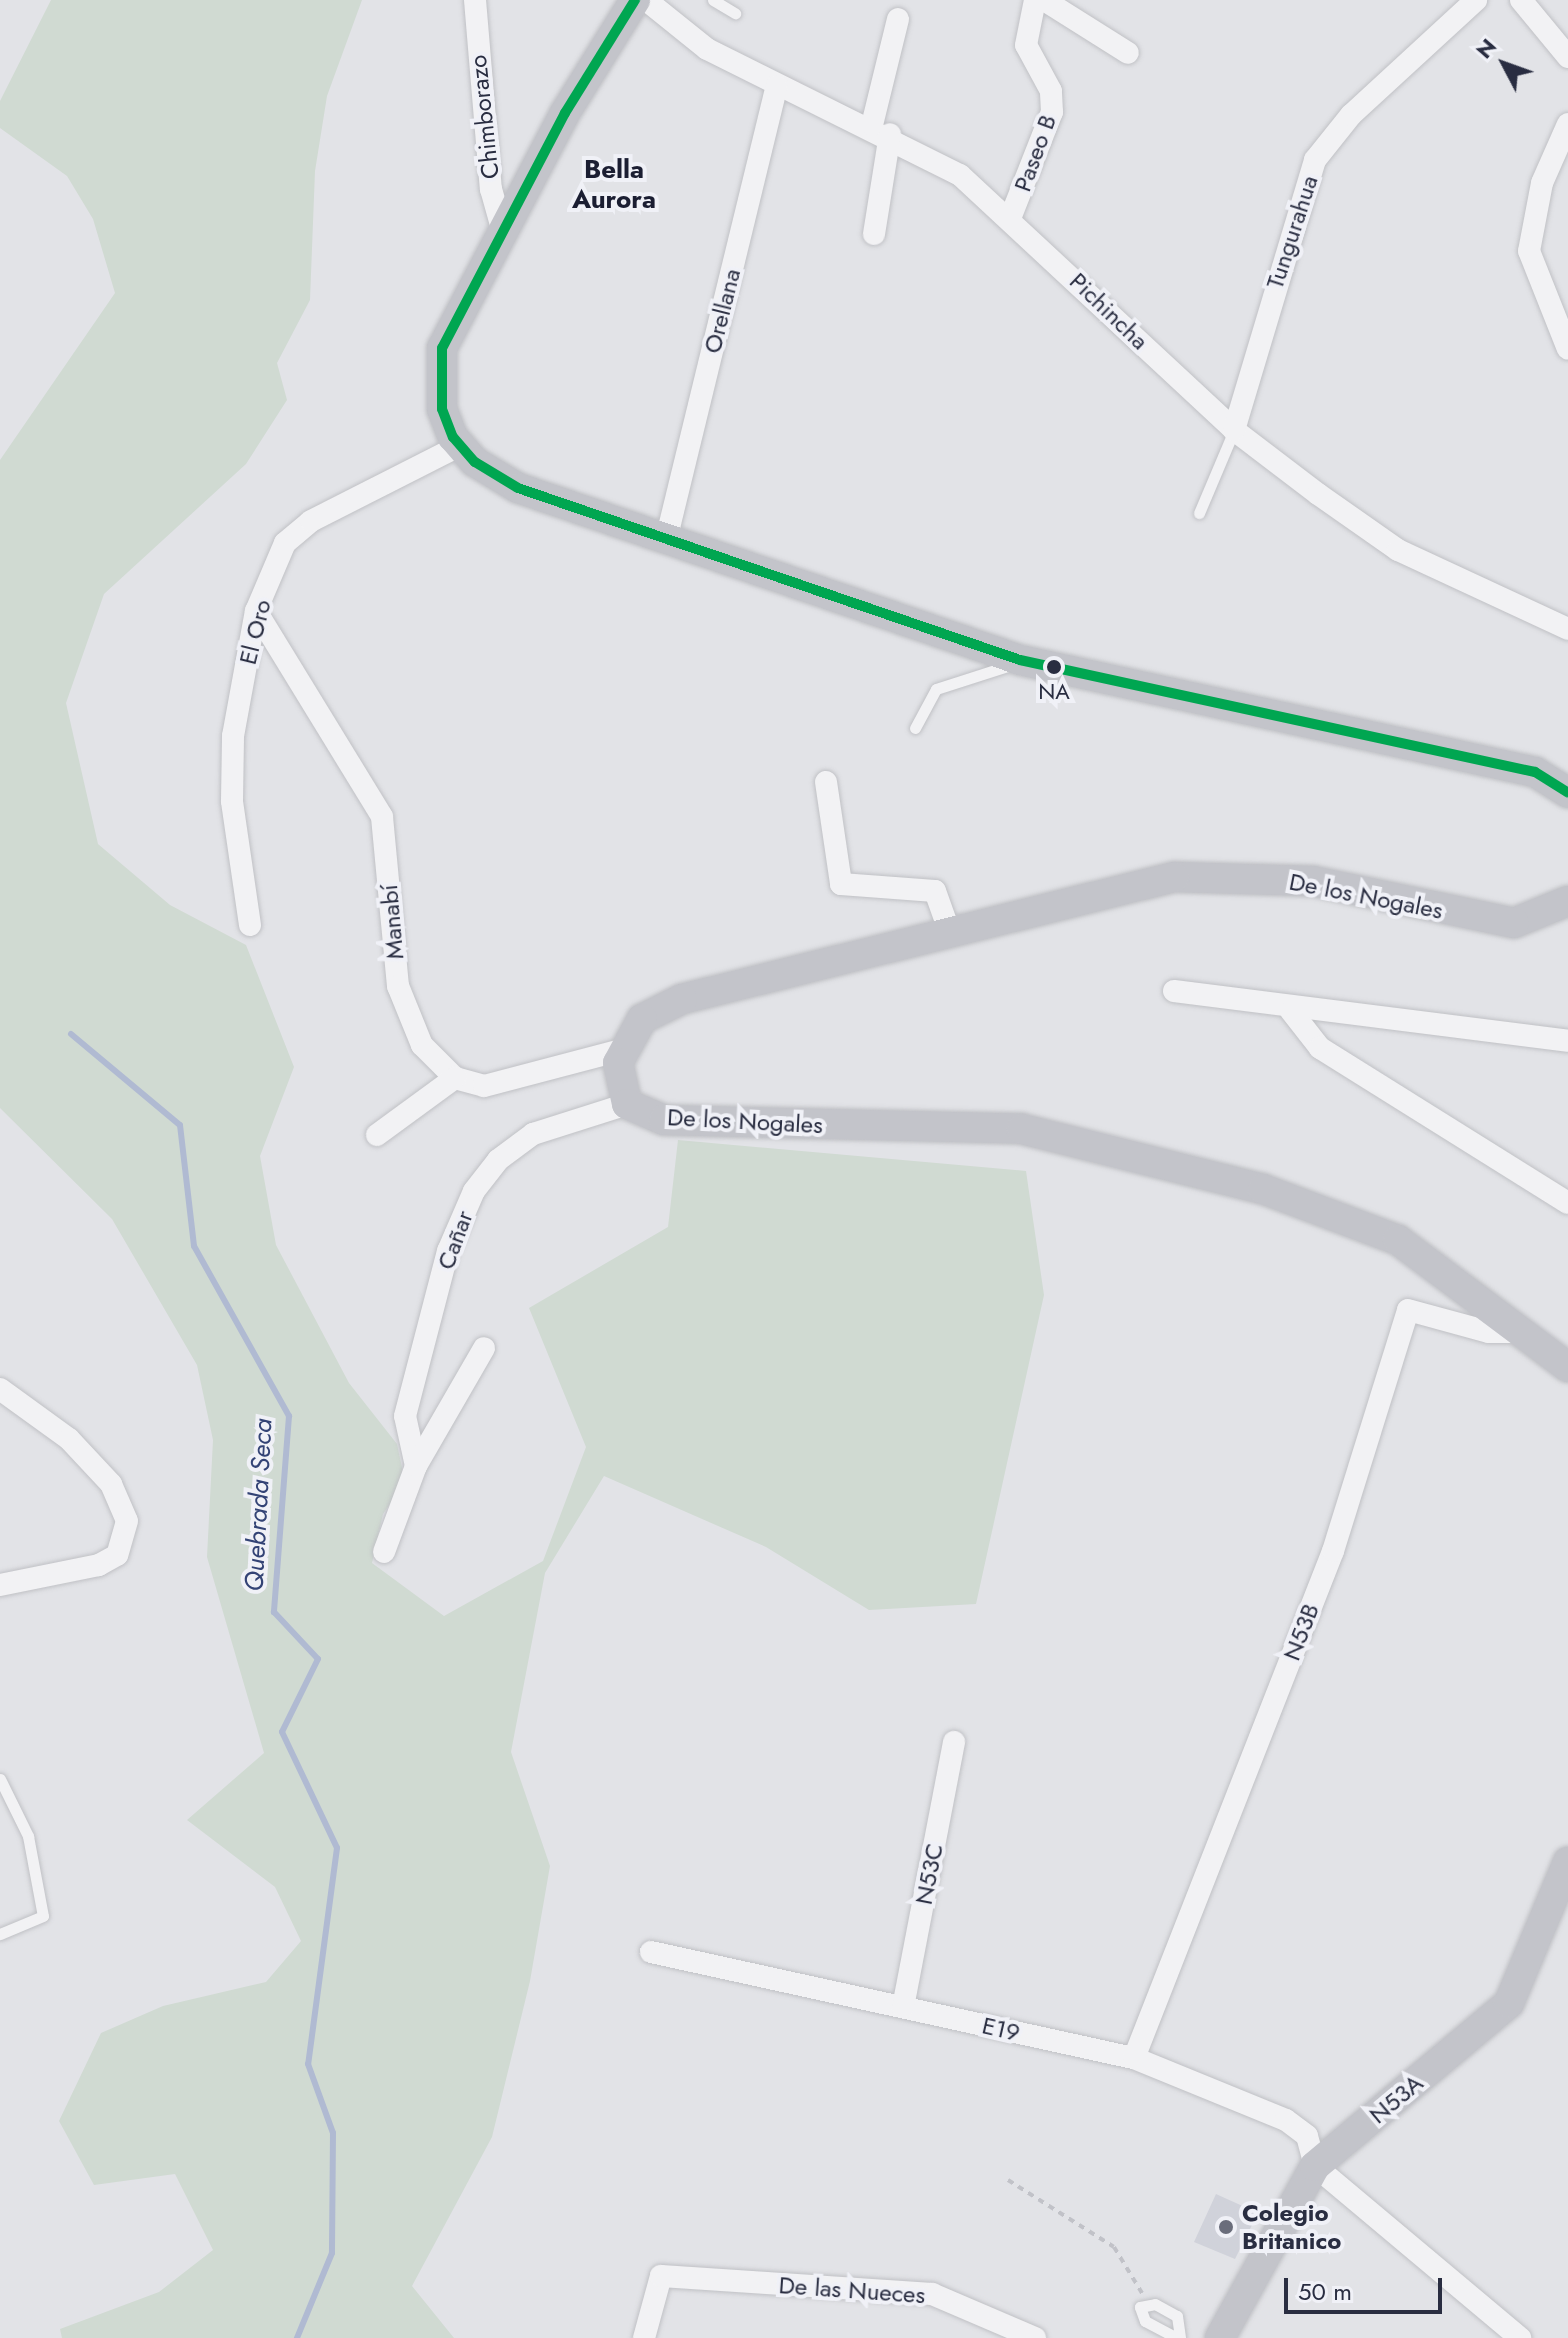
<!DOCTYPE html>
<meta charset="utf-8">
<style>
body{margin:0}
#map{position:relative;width:1568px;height:2338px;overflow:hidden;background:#e2e3e7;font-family:Jost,sans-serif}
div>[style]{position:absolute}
.built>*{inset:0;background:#d0d2da}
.green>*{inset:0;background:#d0dad2}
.stream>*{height:6px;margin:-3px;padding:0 3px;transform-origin:3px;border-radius:3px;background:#b0bad2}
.path>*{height:4px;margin-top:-2px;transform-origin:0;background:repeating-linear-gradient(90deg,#c1c2c8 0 6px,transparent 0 12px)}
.roads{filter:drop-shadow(0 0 2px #c0c1c5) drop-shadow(0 0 2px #c0c1c5)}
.lane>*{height:11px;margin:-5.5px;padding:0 5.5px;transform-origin:5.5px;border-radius:5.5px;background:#f2f2f4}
.street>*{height:22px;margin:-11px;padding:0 11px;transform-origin:11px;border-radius:11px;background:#f2f2f4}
.secondary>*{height:30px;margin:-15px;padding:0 15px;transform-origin:15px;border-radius:15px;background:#c3c4ca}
.bus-1>*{height:10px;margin:-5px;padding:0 5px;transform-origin:5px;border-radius:5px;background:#00a651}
.dots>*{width:22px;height:22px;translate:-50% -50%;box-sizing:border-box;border:4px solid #f0f1f7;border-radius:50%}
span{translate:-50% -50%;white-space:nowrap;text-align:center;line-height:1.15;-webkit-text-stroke:8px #f0f1f7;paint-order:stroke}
.bus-label{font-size:22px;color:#292d41}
.street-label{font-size:24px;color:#292d41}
.poi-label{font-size:24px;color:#292d41;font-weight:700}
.left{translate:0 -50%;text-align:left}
.neighbourhood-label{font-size:26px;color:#1b1e32;font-weight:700}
.water-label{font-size:26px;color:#334375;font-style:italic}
.north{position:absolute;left:1464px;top:24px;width:80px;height:80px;-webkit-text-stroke:6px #f0f1f7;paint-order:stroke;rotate:311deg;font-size:22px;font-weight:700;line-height:32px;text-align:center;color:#292d41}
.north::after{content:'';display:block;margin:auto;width:28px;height:36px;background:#292d41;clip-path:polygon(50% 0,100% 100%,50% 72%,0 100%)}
.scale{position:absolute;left:1284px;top:2278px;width:158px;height:36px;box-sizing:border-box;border:4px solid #292d41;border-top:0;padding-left:10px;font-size:24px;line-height:28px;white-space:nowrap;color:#292d41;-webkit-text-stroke:6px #f0f1f7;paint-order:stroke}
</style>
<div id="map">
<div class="built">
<i style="clip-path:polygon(1216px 2194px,1258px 2213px,1235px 2259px,1194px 2242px)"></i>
</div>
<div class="green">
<i style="clip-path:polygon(51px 0,362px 0,327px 96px,315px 171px,310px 300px,277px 363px,287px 400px,246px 464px,104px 594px,66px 703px,98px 844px,170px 905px,246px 945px,294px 1067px,260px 1156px,276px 1245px,349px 1383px,397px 1444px,405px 1482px,383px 1514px,372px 1563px,444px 1616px,543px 1561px,586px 1447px,529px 1308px,668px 1227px,678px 1140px,1026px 1171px,1044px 1295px,976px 1604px,869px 1610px,766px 1547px,604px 1476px,545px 1573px,511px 1752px,550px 1866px,530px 1981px,492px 2137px,412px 2286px,454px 2338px,62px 2338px,60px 2329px,159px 2292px,213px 2250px,175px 2174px,94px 2185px,59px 2121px,101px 2033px,163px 2006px,266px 1982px,301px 1941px,275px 1887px,187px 1820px,264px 1753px,207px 1557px,213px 1440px,197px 1365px,112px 1219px,0 1108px,0 460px,115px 293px,93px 219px,67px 176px,0 128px,0 101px)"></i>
</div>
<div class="stream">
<i style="left:71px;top:1034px;width:142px;rotate:39.9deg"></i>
<i style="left:180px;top:1125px;width:122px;rotate:83.4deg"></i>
<i style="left:194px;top:1246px;width:195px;rotate:60.8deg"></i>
<i style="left:289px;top:1416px;width:197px;rotate:94.4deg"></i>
<i style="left:274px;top:1612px;width:64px;rotate:46.9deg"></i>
<i style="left:318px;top:1659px;width:81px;rotate:116.3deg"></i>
<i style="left:282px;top:1732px;width:128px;rotate:64.6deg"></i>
<i style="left:337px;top:1848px;width:218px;rotate:97.6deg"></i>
<i style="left:308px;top:2064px;width:73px;rotate:70.1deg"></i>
<i style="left:333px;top:2133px;width:120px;rotate:90.5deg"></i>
<i style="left:332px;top:2253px;width:92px;rotate:112.4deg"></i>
</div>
<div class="path">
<i style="left:1008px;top:2180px;width:125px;rotate:32.3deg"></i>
<i style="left:1114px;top:2247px;width:54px;rotate:58.7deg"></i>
</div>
<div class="roads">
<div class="lane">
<i style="left:713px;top:0;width:26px;rotate:31deg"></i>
<i style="left:1199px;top:513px;width:90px;rotate:-67.1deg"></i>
<i style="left:915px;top:728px;width:44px;rotate:-61.7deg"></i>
<i style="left:936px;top:689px;width:85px;rotate:-17.8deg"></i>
<i style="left:0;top:1779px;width:64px;rotate:63.8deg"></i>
<i style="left:28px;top:1836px;width:81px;rotate:79.4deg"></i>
<i style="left:43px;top:1916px;width:47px;rotate:157.3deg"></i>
<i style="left:1177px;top:2338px;width:36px;rotate:-152deg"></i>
<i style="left:1145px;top:2321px;width:15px;rotate:-110deg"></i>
<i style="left:1140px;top:2307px;width:15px;rotate:-11deg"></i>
<i style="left:1155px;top:2304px;width:25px;rotate:29deg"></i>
<i style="left:1177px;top:2316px;width:22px;rotate:82deg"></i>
</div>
<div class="street">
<i style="left:475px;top:0;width:190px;rotate:85.2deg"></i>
<i style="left:491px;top:189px;width:45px;rotate:74.4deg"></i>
<i style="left:646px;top:0;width:78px;rotate:38.8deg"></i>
<i style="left:707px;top:49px;width:283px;rotate:26.5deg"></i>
<i style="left:960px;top:175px;width:374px;rotate:42.9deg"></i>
<i style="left:1234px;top:430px;width:106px;rotate:37.3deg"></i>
<i style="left:1318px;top:494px;width:98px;rotate:35deg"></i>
<i style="left:1398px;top:550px;width:187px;rotate:24.9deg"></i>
<i style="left:1044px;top:0;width:99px;rotate:32.2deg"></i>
<i style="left:1521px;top:0;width:74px;rotate:50.5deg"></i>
<i style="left:1568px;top:124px;width:64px;rotate:113.8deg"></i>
<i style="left:1542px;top:183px;width:69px;rotate:100.8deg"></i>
<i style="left:1529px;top:251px;width:105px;rotate:68.3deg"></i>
<i style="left:872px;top:125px;width:109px;rotate:-76.2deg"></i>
<i style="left:1011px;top:216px;width:112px;rotate:-68.5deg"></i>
<i style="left:1052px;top:112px;width:21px;rotate:-93deg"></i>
<i style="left:1051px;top:91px;width:52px;rotate:-118.5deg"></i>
<i style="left:1026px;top:45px;width:46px;rotate:-78.7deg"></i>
<i style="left:874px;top:234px;width:101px;rotate:-80.9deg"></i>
<i style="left:1234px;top:430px;width:282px;rotate:-73.3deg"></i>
<i style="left:1315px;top:160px;width:58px;rotate:-51.3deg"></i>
<i style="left:1351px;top:115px;width:170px;rotate:-42.6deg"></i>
<i style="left:667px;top:536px;width:463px;rotate:-76.3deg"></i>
<i style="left:256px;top:611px;width:241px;rotate:58.5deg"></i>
<i style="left:382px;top:817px;width:170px;rotate:84.6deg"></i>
<i style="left:398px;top:986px;width:64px;rotate:67.9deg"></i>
<i style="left:422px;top:1045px;width:47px;rotate:45deg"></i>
<i style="left:455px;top:1078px;width:30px;rotate:15deg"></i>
<i style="left:484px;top:1086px;width:142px;rotate:-14.7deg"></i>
<i style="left:826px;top:782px;width:103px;rotate:81.6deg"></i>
<i style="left:841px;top:884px;width:94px;rotate:4.3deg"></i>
<i style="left:935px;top:891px;width:41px;rotate:70.3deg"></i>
<i style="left:250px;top:925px;width:125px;rotate:-98.3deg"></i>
<i style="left:232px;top:801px;width:65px;rotate:-89.1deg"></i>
<i style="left:233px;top:736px;width:127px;rotate:-79.6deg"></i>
<i style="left:256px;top:611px;width:74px;rotate:-66.9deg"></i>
<i style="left:285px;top:543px;width:34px;rotate:-40deg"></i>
<i style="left:311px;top:521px;width:168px;rotate:-26.9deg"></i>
<i style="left:1174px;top:991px;width:397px;rotate:7.2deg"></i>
<i style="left:1291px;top:1011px;width:47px;rotate:51.9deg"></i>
<i style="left:1320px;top:1048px;width:292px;rotate:32deg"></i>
<i style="left:377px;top:1135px;width:97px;rotate:-36.2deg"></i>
<i style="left:0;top:1389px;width:85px;rotate:35.9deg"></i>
<i style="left:69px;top:1439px;width:62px;rotate:47deg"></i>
<i style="left:111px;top:1484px;width:40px;rotate:66.6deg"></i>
<i style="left:127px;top:1521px;width:35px;rotate:106deg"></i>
<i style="left:117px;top:1555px;width:21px;rotate:151deg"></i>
<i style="left:99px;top:1565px;width:101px;rotate:168.6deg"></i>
<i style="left:416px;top:1466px;width:51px;rotate:-102.4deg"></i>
<i style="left:405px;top:1416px;width:171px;rotate:-75.4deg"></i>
<i style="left:448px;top:1251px;width:65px;rotate:-66.6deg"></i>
<i style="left:474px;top:1191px;width:39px;rotate:-52deg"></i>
<i style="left:498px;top:1160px;width:44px;rotate:-36.6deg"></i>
<i style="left:533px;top:1134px;width:99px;rotate:-17.7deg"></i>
<i style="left:384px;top:1552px;width:92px;rotate:-69.6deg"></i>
<i style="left:416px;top:1466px;width:136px;rotate:-60deg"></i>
<i style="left:651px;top:1952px;width:494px;rotate:12.4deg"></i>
<i style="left:1134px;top:2058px;width:164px;rotate:22.2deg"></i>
<i style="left:1286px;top:2120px;width:26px;rotate:37deg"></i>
<i style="left:1307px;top:2136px;width:31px;rotate:75deg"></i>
<i style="left:1315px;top:2166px;width:268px;rotate:40deg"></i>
<i style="left:903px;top:2007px;width:270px;rotate:-79.1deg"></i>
<i style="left:1134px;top:2058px;width:545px;rotate:-68.57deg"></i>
<i style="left:1333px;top:1551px;width:252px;rotate:-72.7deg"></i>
<i style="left:1408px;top:1310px;width:84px;rotate:15.2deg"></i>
<i style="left:1489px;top:1332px;width:32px"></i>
<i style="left:644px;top:2338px;width:64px;rotate:-74.7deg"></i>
<i style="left:661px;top:2276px;width:272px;rotate:3.8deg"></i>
<i style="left:932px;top:2294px;width:112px;rotate:23.1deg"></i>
</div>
<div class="secondary">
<i style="left:635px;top:0;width:133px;rotate:121.8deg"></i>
<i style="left:565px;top:113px;width:265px;rotate:117.6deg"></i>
<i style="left:442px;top:348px;width:61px;rotate:90deg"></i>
<i style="left:442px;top:409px;width:30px;rotate:69deg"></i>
<i style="left:453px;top:437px;width:33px;rotate:49deg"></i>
<i style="left:475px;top:462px;width:50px;rotate:31.2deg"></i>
<i style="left:518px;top:488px;width:531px;rotate:18.91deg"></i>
<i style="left:1020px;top:660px;width:527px;rotate:12.27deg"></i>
<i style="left:1535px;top:772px;width:39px;rotate:32deg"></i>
<i style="left:1568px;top:901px;width:58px;rotate:157.8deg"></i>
<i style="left:1514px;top:923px;width:205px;rotate:-168.2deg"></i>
<i style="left:1313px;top:881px;width:139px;rotate:-178.4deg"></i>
<i style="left:1174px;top:877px;width:507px;rotate:166.07deg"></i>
<i style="left:682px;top:999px;width:45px;rotate:153.4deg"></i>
<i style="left:642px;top:1019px;width:50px;rotate:118.6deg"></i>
<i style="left:618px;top:1063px;width:42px;rotate:77.6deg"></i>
<i style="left:627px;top:1104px;width:40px;rotate:23.4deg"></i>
<i style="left:664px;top:1120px;width:358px;rotate:1.4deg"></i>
<i style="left:1022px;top:1129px;width:248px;rotate:14deg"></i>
<i style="left:1263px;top:1189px;width:144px;rotate:20.7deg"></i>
<i style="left:1398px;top:1240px;width:212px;rotate:36.8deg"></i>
<i style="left:1220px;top:2338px;width:196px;rotate:-61.1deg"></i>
<i style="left:1315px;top:2166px;width:253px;rotate:-40deg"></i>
<i style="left:1509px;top:2003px;width:153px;rotate:-67.3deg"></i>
</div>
</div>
<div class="bus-1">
<i style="left:635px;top:0;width:133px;rotate:121.8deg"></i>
<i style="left:565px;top:113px;width:265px;rotate:117.6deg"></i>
<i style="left:442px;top:348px;width:61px;rotate:90deg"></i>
<i style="left:442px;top:409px;width:30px;rotate:69deg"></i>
<i style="left:453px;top:437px;width:33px;rotate:49deg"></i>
<i style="left:475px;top:462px;width:50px;rotate:31.2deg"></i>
<i style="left:518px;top:488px;width:531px;rotate:18.91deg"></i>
<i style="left:1020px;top:660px;width:527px;rotate:12.27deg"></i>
<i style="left:1535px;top:772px;width:39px;rotate:32deg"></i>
</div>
<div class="dots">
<i style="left:1054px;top:667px;background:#292d41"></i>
<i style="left:1226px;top:2227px;background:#6a6d7b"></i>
</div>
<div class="bus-label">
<span style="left:1054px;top:692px">NA</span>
</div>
<div class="street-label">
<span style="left:484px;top:117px;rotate:-96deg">Chimborazo</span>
<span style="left:1035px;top:153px;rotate:-70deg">Paseo B</span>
<span style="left:1292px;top:232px;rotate:-72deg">Tungurahua</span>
<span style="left:722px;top:311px;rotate:-76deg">Orellana</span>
<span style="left:1109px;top:311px;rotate:44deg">Pichincha</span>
<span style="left:255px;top:632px;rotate:-76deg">El Oro</span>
<span style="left:1366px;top:896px;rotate:11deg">De los Nogales</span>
<span style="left:392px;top:922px;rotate:-95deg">Manabí</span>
<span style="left:745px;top:1121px;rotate:3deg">De los Nogales</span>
<span style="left:455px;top:1240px;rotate:-70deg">Cañar</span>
<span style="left:1301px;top:1632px;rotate:-69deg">N53B</span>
<span style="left:929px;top:1874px;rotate:-79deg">N53C</span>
<span style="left:1001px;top:2029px;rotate:13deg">E19</span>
<span style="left:1396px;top:2099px;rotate:-40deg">N53A</span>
<span style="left:852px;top:2290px;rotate:4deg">De las Nueces</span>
</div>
<div class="poi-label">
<span class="left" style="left:1242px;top:2227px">Colegio<br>Britanico</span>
</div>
<div class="neighbourhood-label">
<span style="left:614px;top:185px">Bella<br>Aurora</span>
</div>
<div class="water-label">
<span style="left:259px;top:1505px;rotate:-87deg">Quebrada Seca</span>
</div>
<div class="north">N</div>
<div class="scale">50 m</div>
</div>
